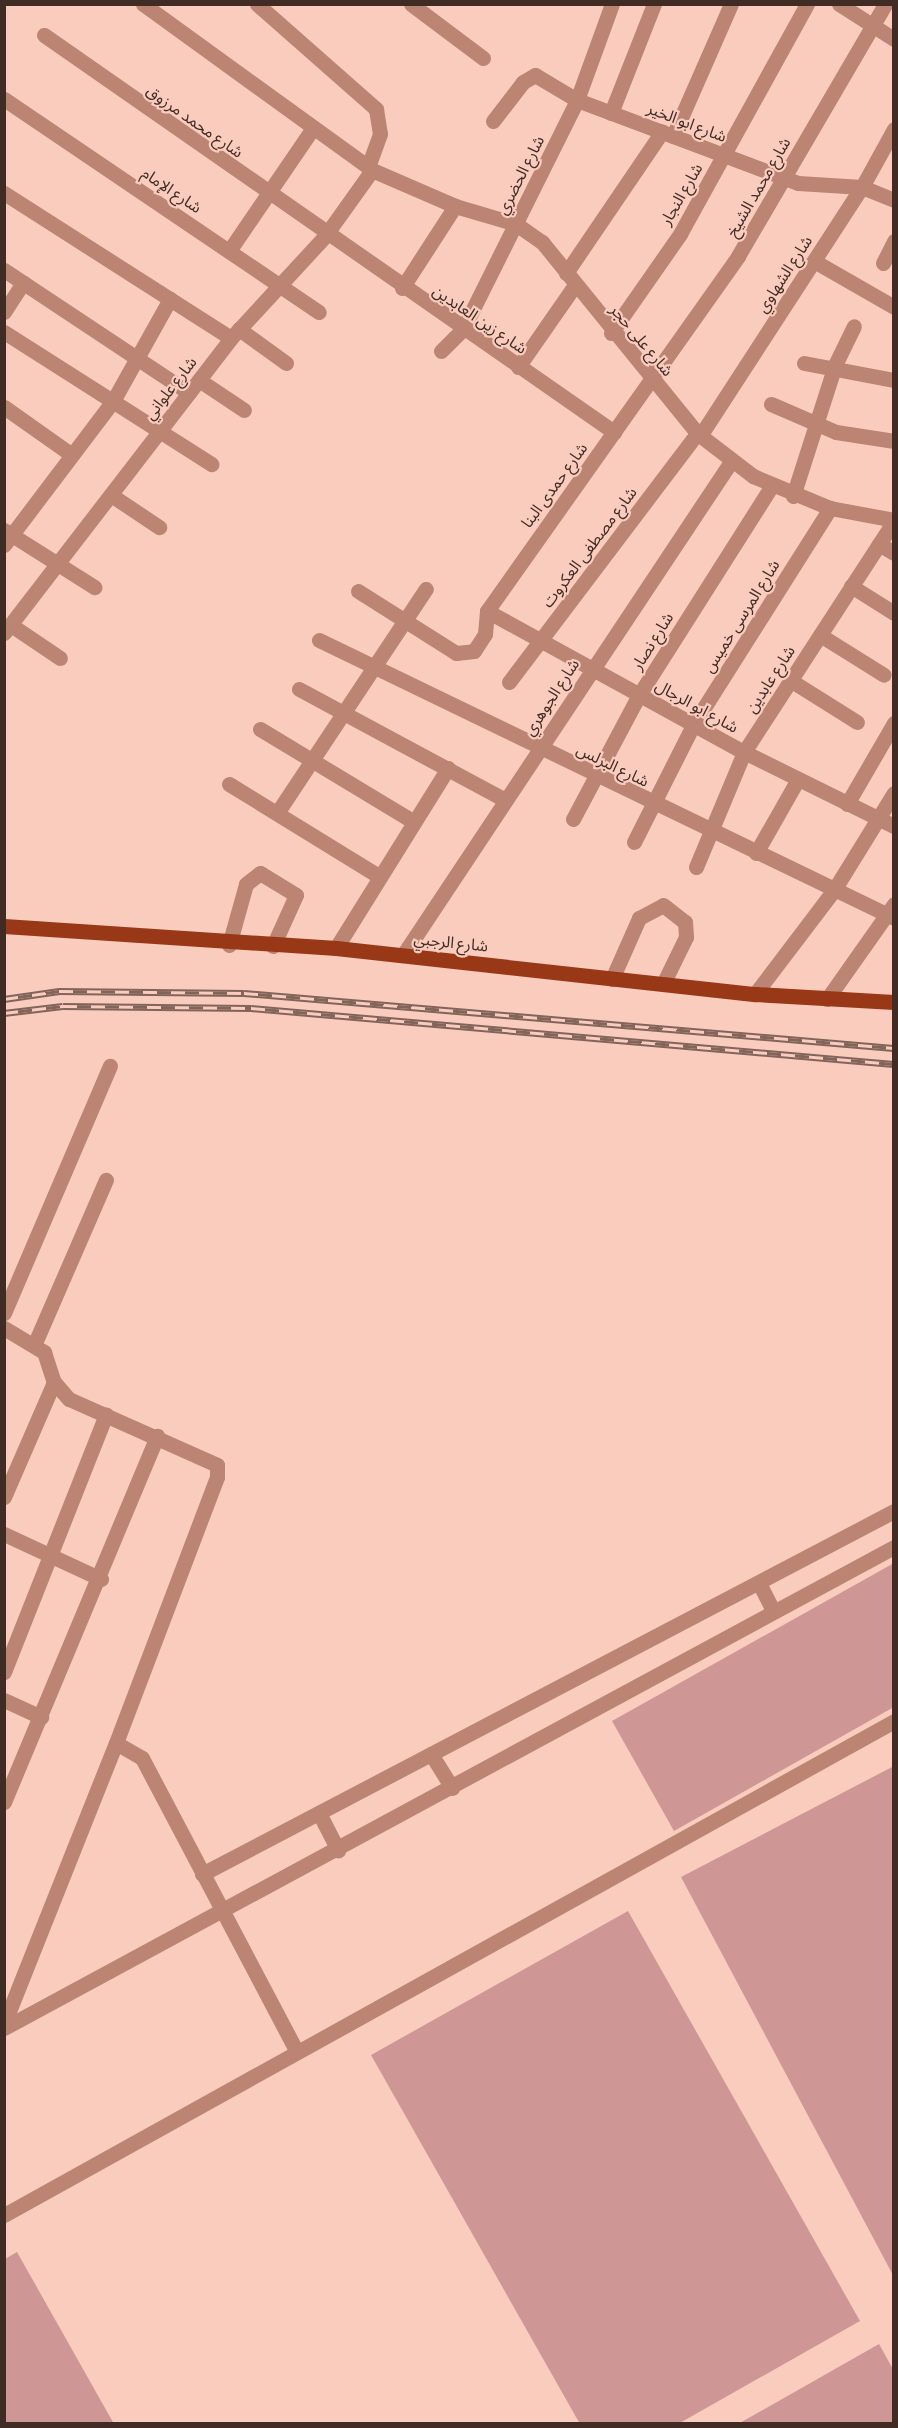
<!DOCTYPE html>
<meta charset="utf-8">
<style>
body{margin:0}
#map{position:relative;width:898px;height:2428px;overflow:hidden;background:#f9ccbd;font-family:Commissioner,"Noto Sans Arabic",sans-serif}
div>[style]{position:absolute}
.building>*{inset:0;background:#cf9696}
.minor>*{height:15px;margin:-7.5px;padding:0 7.5px;transform-origin:7.5px;border-radius:7.5px;background:#bb8473}
.major>*{height:15px;margin:-7.5px;padding:0 7.5px;transform-origin:7.5px;border-radius:7.5px;background:#993817}
.rail>*{height:7px;margin-top:-3.5px;transform-origin:0;background:repeating-linear-gradient(90deg,#f9ccbd 0 14px,#82645a 0 28px);box-sizing:border-box;border-block:2px solid #82645a}
span{translate:-50% -50%;white-space:nowrap;text-align:center;line-height:1.15;-webkit-text-stroke:4.5px #f9ccbd;paint-order:stroke}
.street-label{font-size:16px;color:#412c25}
.frame{position:absolute;inset:0;border:6px solid #412c25;pointer-events:none}
</style>
<div id="map">
<div class="building">
<i style="clip-path:polygon(894px 1563px,894px 1707px,674px 1831px,612px 1721px)"></i>
<i style="clip-path:polygon(894px 1766px,894px 2277px,681px 1877px)"></i>
<i style="clip-path:polygon(628px 1911px,860px 2321px,678px 2424px,580px 2424px,371px 2055px)"></i>
<i style="clip-path:polygon(17px 2252px,114px 2424px,5px 2424px,5px 2259px)"></i>
<i style="clip-path:polygon(879px 2344px,894px 2371px,894px 2424px,738px 2424px)"></i>
</div>
<div class="minor">
<i style="left:143px;top:4px;width:283px;rotate:35.9deg"></i>
<i style="left:372px;top:170px;width:90px;rotate:23.4deg"></i>
<i style="left:455px;top:206px;width:64px;rotate:16.4deg"></i>
<i style="left:516px;top:224px;width:32px;rotate:35deg"></i>
<i style="left:542px;top:242px;width:246px;rotate:50.9deg"></i>
<i style="left:697px;top:433px;width:71px;rotate:37.5deg"></i>
<i style="left:753px;top:476px;width:83px;rotate:22.6deg"></i>
<i style="left:830px;top:508px;width:65px;rotate:10.6deg"></i>
<i style="left:257px;top:4px;width:159px;rotate:41.4deg"></i>
<i style="left:376px;top:109px;width:25px;rotate:81deg"></i>
<i style="left:380px;top:134px;width:35px;rotate:110deg"></i>
<i style="left:411px;top:4px;width:90px;rotate:36.9deg"></i>
<i style="left:839px;top:4px;width:65px;rotate:32.5deg"></i>
<i style="left:44px;top:35px;width:695px;rotate:34.86deg"></i>
<i style="left:4px;top:99px;width:380px;rotate:34.1deg"></i>
<i style="left:611px;top:113px;width:117px;rotate:-68.5deg"></i>
<i style="left:493px;top:121px;width:49px;rotate:-52.4deg"></i>
<i style="left:523px;top:82px;width:14px;rotate:-30deg"></i>
<i style="left:535px;top:75px;width:49px;rotate:30.8deg"></i>
<i style="left:577px;top:100px;width:236px;rotate:20.6deg"></i>
<i style="left:798px;top:183px;width:64px;rotate:3.6deg"></i>
<i style="left:862px;top:187px;width:35px;rotate:22deg"></i>
<i style="left:673px;top:136px;width:144px;rotate:-66.3deg"></i>
<i style="left:4px;top:193px;width:269px;rotate:32.6deg"></i>
<i style="left:229px;top:251px;width:149px;rotate:-55.7deg"></i>
<i style="left:814px;top:261px;width:92px;rotate:29.9deg"></i>
<i style="left:883px;top:263px;width:25px;rotate:-63deg"></i>
<i style="left:4px;top:270px;width:222px;rotate:33.6deg"></i>
<i style="left:566px;top:273px;width:171px;rotate:-55.8deg"></i>
<i style="left:402px;top:288px;width:98px;rotate:-57.1deg"></i>
<i style="left:4px;top:312px;width:35px;rotate:-57deg"></i>
<i style="left:239px;top:329px;width:58px;rotate:35.9deg"></i>
<i style="left:4px;top:332px;width:246px;rotate:32.5deg"></i>
<i style="left:611px;top:333px;width:121px;rotate:-55.1deg"></i>
<i style="left:680px;top:234px;width:263px;rotate:-61.1deg"></i>
<i style="left:441px;top:351px;width:31px;rotate:-45deg"></i>
<i style="left:463px;top:329px;width:256px;rotate:-63.5deg"></i>
<i style="left:577px;top:100px;width:102px;rotate:-70deg"></i>
<i style="left:804px;top:363px;width:92px;rotate:10.7deg"></i>
<i style="left:518px;top:367px;width:100px;rotate:-55.2deg"></i>
<i style="left:199px;top:380px;width:54px;rotate:33.7deg"></i>
<i style="left:771px;top:404px;width:71px;rotate:23.3deg"></i>
<i style="left:836px;top:432px;width:59px;rotate:8.8deg"></i>
<i style="left:4px;top:407px;width:83px;rotate:35.2deg"></i>
<i style="left:700px;top:436px;width:297px;rotate:-57deg"></i>
<i style="left:862px;top:187px;width:66px;rotate:-61.1deg"></i>
<i style="left:111px;top:495px;width:58px;rotate:33.7deg"></i>
<i style="left:793px;top:496px;width:138px;rotate:-72.2deg"></i>
<i style="left:835px;top:365px;width:43px;rotate:-64deg"></i>
<i style="left:4px;top:530px;width:107px;rotate:32.3deg"></i>
<i style="left:879px;top:544px;width:17px;rotate:31deg"></i>
<i style="left:4px;top:545px;width:181px;rotate:-52.9deg"></i>
<i style="left:113px;top:401px;width:117px;rotate:-60.8deg"></i>
<i style="left:851px;top:586px;width:51px;rotate:32.1deg"></i>
<i style="left:358px;top:591px;width:116px;rotate:32.3deg"></i>
<i style="left:456px;top:653px;width:18px;rotate:-6deg"></i>
<i style="left:474px;top:651px;width:20px;rotate:-57deg"></i>
<i style="left:485px;top:634px;width:23px;rotate:-85deg"></i>
<i style="left:487px;top:611px;width:435px;rotate:-54.7deg"></i>
<i style="left:738px;top:256px;width:292px;rotate:-59.7deg"></i>
<i style="left:487px;top:611px;width:293px;rotate:28.8deg"></i>
<i style="left:744px;top:752px;width:167px;rotate:26.3deg"></i>
<i style="left:11px;top:625px;width:59px;rotate:34deg"></i>
<i style="left:4px;top:633px;width:372px;rotate:-52.4deg"></i>
<i style="left:231px;top:338px;width:139px;rotate:-47.3deg"></i>
<i style="left:325px;top:236px;width:81px;rotate:-54.5deg"></i>
<i style="left:820px;top:635px;width:75px;rotate:32deg"></i>
<i style="left:319px;top:640px;width:639px;rotate:25.8deg"></i>
<i style="left:790px;top:680px;width:79px;rotate:32.1deg"></i>
<i style="left:509px;top:682px;width:312px;rotate:-52.9deg"></i>
<i style="left:299px;top:689px;width:234px;rotate:28.3deg"></i>
<i style="left:260px;top:729px;width:180px;rotate:31.1deg"></i>
<i style="left:229px;top:784px;width:177px;rotate:31.6deg"></i>
<i style="left:847px;top:804px;width:94px;rotate:-59.9deg"></i>
<i style="left:277px;top:813px;width:269px;rotate:-56.4deg"></i>
<i style="left:573px;top:819px;width:140px;rotate:-62deg"></i>
<i style="left:639px;top:695px;width:246px;rotate:-57.6deg"></i>
<i style="left:634px;top:842px;width:131px;rotate:-63.2deg"></i>
<i style="left:693px;top:725px;width:257px;rotate:-57.7deg"></i>
<i style="left:756px;top:853px;width:85px;rotate:-60.4deg"></i>
<i style="left:696px;top:867px;width:125px;rotate:-67.3deg"></i>
<i style="left:744px;top:752px;width:275px;rotate:-57deg"></i>
<i style="left:229px;top:945px;width:63px;rotate:-74.4deg"></i>
<i style="left:246px;top:884px;width:18px;rotate:-38deg"></i>
<i style="left:260px;top:873px;width:42px;rotate:31.4deg"></i>
<i style="left:296px;top:895px;width:56px;rotate:114.3deg"></i>
<i style="left:336px;top:948px;width:212px;rotate:-58.1deg"></i>
<i style="left:403px;top:955px;width:594px;rotate:-56.39deg"></i>
<i style="left:612px;top:979px;width:67px;rotate:-66.1deg"></i>
<i style="left:639px;top:918px;width:27px;rotate:-28deg"></i>
<i style="left:663px;top:905px;width:28px;rotate:38deg"></i>
<i style="left:685px;top:922px;width:15px;rotate:86deg"></i>
<i style="left:686px;top:937px;width:52px;rotate:116.1deg"></i>
<i style="left:755px;top:994px;width:131px;rotate:-52.8deg"></i>
<i style="left:834px;top:890px;width:114px;rotate:-58.3deg"></i>
<i style="left:827px;top:999px;width:116px;rotate:-54.8deg"></i>
<i style="left:4px;top:1313px;width:269px;rotate:-66.8deg"></i>
<i style="left:4px;top:1328px;width:47px;rotate:31deg"></i>
<i style="left:44px;top:1352px;width:32px;rotate:72deg"></i>
<i style="left:54px;top:1382px;width:23px;rotate:49deg"></i>
<i style="left:69px;top:1399px;width:162px;rotate:24deg"></i>
<i style="left:217px;top:1465px;width:12px;rotate:90deg"></i>
<i style="left:217px;top:1477px;width:285px;rotate:110.8deg"></i>
<i style="left:35px;top:1343px;width:178px;rotate:-66.5deg"></i>
<i style="left:4px;top:1497px;width:125px;rotate:-66.5deg"></i>
<i style="left:4px;top:1534px;width:107px;rotate:24.9deg"></i>
<i style="left:759px;top:1583px;width:31px;rotate:63deg"></i>
<i style="left:4px;top:1672px;width:277px;rotate:-68.4deg"></i>
<i style="left:4px;top:1700px;width:41px;rotate:24.7deg"></i>
<i style="left:431px;top:1754px;width:40px;rotate:58deg"></i>
<i style="left:4px;top:1802px;width:397px;rotate:-67.3deg"></i>
<i style="left:319px;top:1813px;width:42px;rotate:62.8deg"></i>
<i style="left:202px;top:1874px;width:781px;rotate:-27.68deg"></i>
<i style="left:4px;top:2024px;width:302px;rotate:-68.3deg"></i>
<i style="left:116px;top:1743px;width:30px;rotate:30deg"></i>
<i style="left:142px;top:1758px;width:332px;rotate:62.2deg"></i>
<i style="left:4px;top:2028px;width:1012px;rotate:-28.39deg"></i>
<i style="left:4px;top:2215px;width:1018px;rotate:-29.03deg"></i>
</div>
<div class="major">
<i style="left:4px;top:926px;width:333px;rotate:3.8deg"></i>
<i style="left:336px;top:948px;width:422px;rotate:6.3deg"></i>
<i style="left:755px;top:994px;width:139px;rotate:3.3deg"></i>
</div>
<div class="rail">
<i style="left:4px;top:999px;width:56px;rotate:-8.3deg"></i>
<i style="left:59px;top:991px;width:185px;rotate:0.6deg"></i>
<i style="left:244px;top:993px;width:652px;rotate:4.84deg"></i>
<i style="left:4px;top:1013px;width:59px;rotate:-6.8deg"></i>
<i style="left:63px;top:1006px;width:188px;rotate:0.6deg"></i>
<i style="left:251px;top:1008px;width:645px;rotate:4.98deg"></i>
</div>
<div class="street-label">
<span style="left:195px;top:121px;rotate:35deg">شارع محمد مرزوق</span>
<span style="left:687px;top:122px;rotate:21deg">شارع ابو الخير</span>
<span style="left:520px;top:175px;rotate:-63deg">شارع الحضري</span>
<span style="left:758px;top:187px;rotate:-60deg">شارع محمد الشيخ</span>
<span style="left:172px;top:190px;rotate:34deg">شارع الإمام</span>
<span style="left:681px;top:194px;rotate:-60deg">شارع النجار</span>
<span style="left:784px;top:274px;rotate:-57deg">شارع الشهاوي</span>
<span style="left:480px;top:319px;rotate:34deg">شارع زين العابدين</span>
<span style="left:642px;top:340px;rotate:50deg">شارع على حجر</span>
<span style="left:170px;top:388px;rotate:-52deg">شارع علواني</span>
<span style="left:554px;top:485px;rotate:-54deg">شارع حمدى البنا</span>
<span style="left:589px;top:547px;rotate:-53deg">شارع مصطفى العكروت</span>
<span style="left:741px;top:616px;rotate:-58deg">شارع المرسى خميس</span>
<span style="left:652px;top:641px;rotate:-58deg">شارع نصار</span>
<span style="left:770px;top:679px;rotate:-57deg">شارع عابدين</span>
<span style="left:551px;top:697px;rotate:-57deg">شارع الجوهري</span>
<span style="left:697px;top:706px;rotate:29deg">شارع ابو الرجال</span>
<span style="left:613px;top:765px;rotate:26deg">شارع البرلس</span>
<span style="left:451px;top:942px;rotate:6deg">شارع الرجبي</span>
</div>
<div class="frame"></div>
</div>
